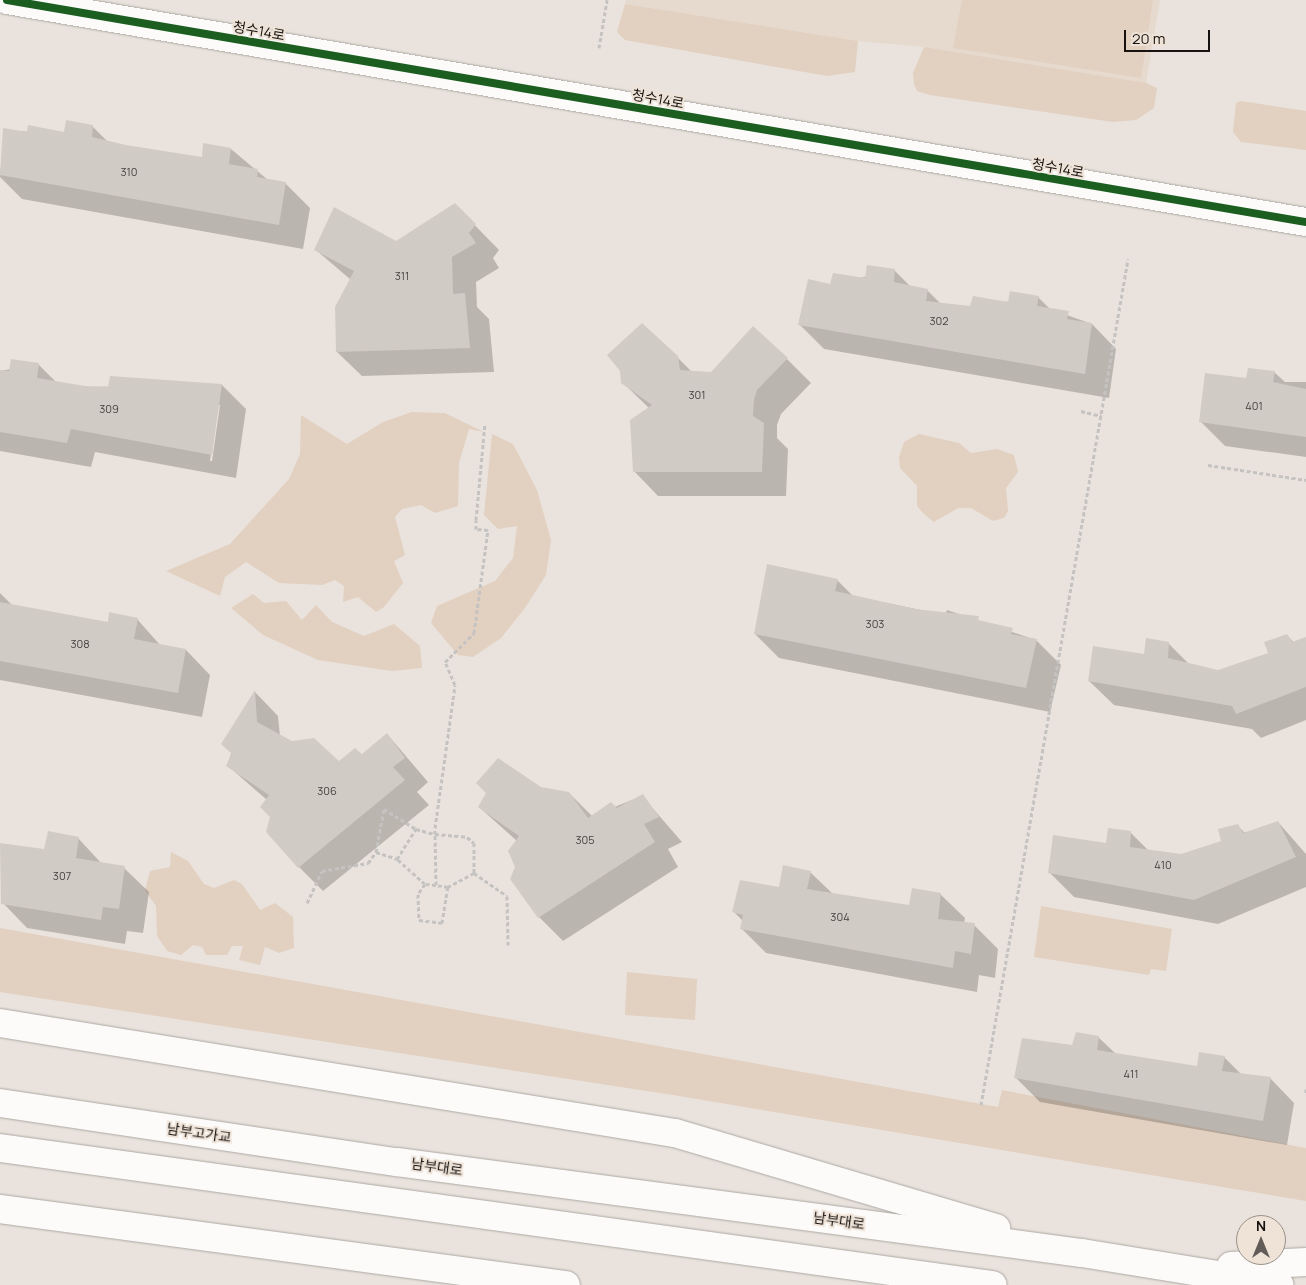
<!DOCTYPE html>
<meta charset="utf-8">
<style>
body{margin:0}
#map{position:relative;width:1306px;height:1285px;overflow:hidden;background:#eae3dd;font-family:Manrope,"Noto Sans KR",sans-serif}
div>[style]{position:absolute}
.built>*{inset:0;background:#e6d9cd}
.green>*{inset:0;background:#e2d0c0}
.shadow>*{inset:0;background:#0003}
.building>*{inset:0;background:#d1cbc6}
.path>*{height:3px;margin-top:-1.5px;transform-origin:0;background:repeating-linear-gradient(90deg,#c5c3c1 0 4px,transparent 0 6.5px)}
.roads{filter:drop-shadow(0 0 1px #aca8a3) drop-shadow(0 0 1px #aca8a3)}
.minor>*{height:28px;margin:-14px;padding:0 14px;transform-origin:14px;border-radius:14px;background:#fcfbfa}
.highway>*{height:28px;margin:-14px;padding:0 14px;transform-origin:14px;border-radius:14px;background:#fcfbfa}
.cycleway>*{height:8px;margin:-4px;padding:0 4px;transform-origin:4px;border-radius:4px;background:#1b5e20}
span{translate:-50% -50%;white-space:nowrap;text-align:center;line-height:1.15;-webkit-text-stroke:4px #efe3d8;paint-order:stroke}
.number-label{font-size:11px;color:#46423e}
.number-label span{-webkit-text-stroke-width:0}
.street-label{font-size:14px;color:#171310}
.north{position:absolute;left:1236px;top:1215px;width:50px;height:50px;box-sizing:border-box;background:#efe3d8;border:1px solid #999088;border-radius:50%;rotate:0deg;font-size:14px;font-weight:700;line-height:20px;text-align:center;color:#171310}
.north::after{content:'';display:block;margin:auto;width:18px;height:22px;background:#615c58;clip-path:polygon(50% 0,100% 100%,50% 72%,0 100%)}
.scale{position:absolute;left:1124px;top:30px;width:86px;height:22px;box-sizing:border-box;border:2px solid #171310;border-top:0;padding-left:6px;font-size:15px;line-height:18px;white-space:nowrap;color:#171310;-webkit-text-stroke:4px #efe3d8;paint-order:stroke}
</style>
<div id="map">
<div class="built">
<i style="clip-path:polygon(626px 0,1160px 0,1146px 83px,924px 47px,858px 41px,625px 4px)"></i>
</div>
<div class="green">
<i style="clip-path:polygon(962px 0,1153px 0,1141px 78px,953px 48px)"></i>
<i style="clip-path:polygon(625px 4px,858px 41px,855px 72px,827px 76px,625px 40px,617px 32px)"></i>
<i style="clip-path:polygon(924px 47px,1146px 83px,1157px 88px,1154px 108px,1136px 120px,1113px 122px,930px 95px,917px 91px,914px 84px,913px 73px)"></i>
<i style="clip-path:polygon(1241px 101px,1306px 111px,1306px 150px,1241px 142px,1233px 132px,1236px 103px)"></i>
<i style="clip-path:polygon(412px 412px,445px 413px,484px 432px,469px 429px,459px 463px,458px 506px,435px 513px,421px 505px,402px 509px,395px 517px,405px 555px,394px 561px,403px 583px,384px 607px,376px 612px,358px 597px,343px 602px,344px 586px,335px 580px,322px 585px,279px 583px,246px 562px,225px 577px,220px 596px,166px 571px,230px 544px,289px 479px,300px 454px,301px 415px,347px 444px,383px 422px)"></i>
<i style="clip-path:polygon(492px 434px,513px 444px,537px 490px,551px 540px,546px 575px,525px 608px,501px 638px,473px 657px,458px 655px,431px 623px,437px 606px,495px 581px,513px 558px,517px 526px,498px 529px,484px 515px)"></i>
<i style="clip-path:polygon(919px 434px,959px 443px,971px 453px,997px 449px,1014px 455px,1018px 472px,1006px 488px,1008px 511px,1004px 518px,993px 521px,971px 508px,958px 508px,934px 522px,924px 514px,917px 506px,917px 486px,900px 468px,899px 457px,904px 442px)"></i>
<i style="clip-path:polygon(253px 594px,264px 603px,286px 601px,302px 620px,316px 605px,332px 622px,364px 636px,394px 624px,420px 646px,422px 668px,392px 671px,318px 660px,263px 635px,231px 608px)"></i>
<i style="clip-path:polygon(171px 852px,188px 861px,204px 884px,214px 888px,234px 880px,242px 884px,260px 910px,275px 903px,293px 917px,294px 948px,279px 953px,265px 947px,260px 965px,239px 960px,243px 946px,232px 946px,227px 955px,206px 955px,202px 947px,193px 945px,181px 955px,167px 951px,157px 936px,156px 906px,145px 890px,150px 871px,170px 867px)"></i>
<i style="clip-path:polygon(1041px 906px,1172px 929px,1166px 971px,1151px 969px,1149px 975px,1034px 957px)"></i>
<i style="clip-path:polygon(0 928px,998px 1107px,1002px 1090px,1306px 1148px,1306px 1201px,673px 1095px,0 992px)"></i>
<i style="clip-path:polygon(627px 972px,697px 979px,695px 1020px,625px 1015px)"></i>
</div>
<div class="shadow">
<i style="clip-path:polygon(92px 126px,109px 143px,203px 158px,231px 149px,268px 180px,285px 183px,310px 208px,303px 249px,22px 199px,0 177px,4px 130px,65px 134px)"></i>
<i style="clip-path:polygon(455px 205px,499px 250px,493px 258px,499px 268px,476px 282px,477px 307px,489px 319px,494px 372px,362px 376px,337px 352px,351px 280px,316px 250px,396px 243px)"></i>
<i style="clip-path:polygon(894px 270px,911px 287px,927px 290px,941px 304px,970px 307px,1038px 297px,1050px 309px,1092px 324px,1116px 349px,1109px 398px,824px 349px,799px 324px,831px 285px)"></i>
<i style="clip-path:polygon(677px 357px,692px 372px,711px 373px,787px 359px,811px 383px,781px 414px,777px 425px,777px 438px,788px 449px,786px 496px,658px 496px,634px 471px,649px 408px,622px 382px)"></i>
<i style="clip-path:polygon(evenodd,38px 364px,56px 382px,85px 387px,222px 385px,246px 409px,236px 478px,95px 452px,91px 467px,0 451px,0 371px,38px 364px,218px 405px,220px 405px,212px 461px,210px 461px,218px 405px)"></i>
<i style="clip-path:polygon(1274px 372px,1285px 382px,1306px 382px,1306px 457px,1225px 446px,1201px 422px,1247px 379px)"></i>
<i style="clip-path:polygon(837px 580px,853px 596px,945px 615px,947px 610px,1036px 640px,1061px 665px,1050px 712px,779px 658px,755px 634px)"></i>
<i style="clip-path:polygon(0 593px,13px 606px,109px 624px,137px 619px,161px 646px,186px 650px,210px 675px,202px 717px,0 680px)"></i>
<i style="clip-path:polygon(1287px 635px,1294px 643px,1306px 639px,1306px 720px,1261px 738px,1252px 729px,1114px 705px,1089px 681px,1168px 643px,1190px 665px,1218px 671px,1270px 653px)"></i>
<i style="clip-path:polygon(255px 692px,278px 716px,280px 736px,339px 763px,362px 755px,387px 734px,428px 782px,417px 792px,429px 805px,323px 891px,299px 867px,267px 800px,227px 765px)"></i>
<i style="clip-path:polygon(540px 788px,569px 793px,592px 816px,642px 796px,682px 842px,668px 849px,678px 867px,563px 941px,539px 917px,517px 867px,517px 841px,479px 807px)"></i>
<i style="clip-path:polygon(1278px 822px,1306px 854px,1306px 887px,1218px 924px,1074px 897px,1050px 873px,1130px 832px,1149px 851px,1181px 856px,1222px 842px,1238px 826px,1245px 833px)"></i>
<i style="clip-path:polygon(78px 838px,102px 864px,124px 868px,149px 892px,143px 933px,127px 931px,125px 944px,27px 928px,3px 903px,45px 851px)"></i>
<i style="clip-path:polygon(810px 872px,833px 894px,910px 906px,940px 894px,965px 918px,964px 923px,974px 925px,998px 949px,995px 978px,979px 975px,977px 992px,766px 953px,742px 929px,743px 921px,734px 912px)"></i>
<i style="clip-path:polygon(1098px 1037px,1116px 1054px,1198px 1068px,1224px 1057px,1242px 1075px,1270px 1078px,1294px 1103px,1287px 1145px,1040px 1102px,1016px 1078px)"></i>
</div>
<div class="building">
<i style="clip-path:polygon(66px 120px,93px 125px,92px 137px,126px 145px,202px 157px,203px 143px,231px 148px,229px 164px,258px 169px,257px 177px,286px 182px,279px 225px,0 175px,3px 128px,27px 132px,28px 125px,64px 132px)"></i>
<i style="clip-path:polygon(455px 203px,476px 224px,469px 233px,476px 243px,452px 257px,453px 294px,465px 293px,470px 348px,336px 352px,335px 307px,354px 271px,314px 250px,334px 207px,396px 241px)"></i>
<i style="clip-path:polygon(867px 265px,895px 269px,894px 282px,928px 289px,926px 301px,970px 306px,973px 296px,1008px 302px,1010px 291px,1039px 296px,1037px 306px,1069px 311px,1067px 319px,1092px 323px,1085px 374px,798px 325px,808px 279px,830px 284px,833px 273px,865px 278px)"></i>
<i style="clip-path:polygon(642px 323px,678px 356px,680px 370px,711px 372px,753px 326px,788px 358px,757px 390px,754px 400px,753px 416px,764px 423px,762px 472px,633px 472px,630px 420px,652px 405px,621px 383px,620px 371px,607px 355px)"></i>
<i style="clip-path:polygon(11px 359px,39px 363px,37px 378px,85px 386px,108px 387px,110px 376px,222px 384px,212px 455px,71px 429px,67px 443px,0 432px,0 370px,9px 371px)"></i>
<i style="clip-path:polygon(1248px 368px,1275px 371px,1273px 382px,1306px 389px,1306px 437px,1199px 422px,1205px 373px,1246px 378px)"></i>
<i style="clip-path:polygon(767px 564px,838px 579px,835px 591px,915px 609px,979px 616px,978px 620px,1013px 628px,1011px 634px,1037px 639px,1026px 688px,754px 634px)"></i>
<i style="clip-path:polygon(0 602px,108px 622px,109px 612px,138px 618px,134px 639px,186px 649px,178px 693px,0 661px)"></i>
<i style="clip-path:polygon(1287px 634px,1292px 642px,1306px 637px,1306px 687px,1236px 714px,1232px 706px,1088px 681px,1093px 646px,1144px 654px,1146px 638px,1169px 642px,1168px 658px,1218px 670px,1268px 653px,1264px 642px)"></i>
<i style="clip-path:polygon(255px 690px,257px 722px,292px 741px,314px 738px,339px 761px,355px 748px,362px 754px,387px 733px,405px 758px,393px 767px,405px 780px,298px 868px,266px 832px,270px 817px,260px 807px,269px 795px,226px 766px,232px 754px,221px 744px)"></i>
<i style="clip-path:polygon(498px 758px,541px 787px,569px 792px,588px 818px,611px 802px,617px 808px,643px 794px,659px 817px,644px 824px,655px 842px,538px 918px,510px 879px,515px 867px,508px 851px,519px 836px,478px 807px,486px 793px,476px 783px)"></i>
<i style="clip-path:polygon(1278px 821px,1296px 857px,1194px 900px,1048px 873px,1053px 835px,1106px 843px,1108px 828px,1131px 831px,1130px 847px,1181px 854px,1221px 841px,1218px 829px,1238px 824px,1243px 833px)"></i>
<i style="clip-path:polygon(48px 831px,79px 837px,76px 858px,125px 866px,119px 909px,103px 907px,101px 920px,1px 904px,0 843px,44px 849px)"></i>
<i style="clip-path:polygon(783px 865px,811px 871px,807px 889px,909px 905px,912px 888px,941px 893px,938px 919px,975px 923px,971px 954px,955px 951px,953px 968px,740px 929px,743px 915px,732px 912px,740px 880px,779px 887px)"></i>
<i style="clip-path:polygon(1076px 1032px,1099px 1036px,1097px 1050px,1197px 1066px,1199px 1052px,1225px 1056px,1222px 1071px,1271px 1077px,1263px 1121px,1014px 1078px,1022px 1038px,1072px 1045px)"></i>
</div>
<div class="path">
<i style="left:599px;top:48px;width:49px;rotate:-80.5deg"></i>
<i style="left:1081px;top:411px;width:21px;rotate:14deg"></i>
<i style="left:1208px;top:465px;width:99px;rotate:8.7deg"></i>
<i style="left:376px;top:852px;width:22px;rotate:18deg"></i>
<i style="left:474px;top:873px;width:40px;rotate:34.9deg"></i>
<i style="left:507px;top:896px;width:49px;rotate:88.8deg"></i>
<i style="left:425px;top:884px;width:12px;rotate:125deg"></i>
<i style="left:418px;top:894px;width:26px;rotate:88deg"></i>
<i style="left:419px;top:920px;width:23px;rotate:7deg"></i>
<i style="left:442px;top:923px;width:36px;rotate:-81deg"></i>
<i style="left:436px;top:885px;width:11px;rotate:-175deg"></i>
<i style="left:425px;top:884px;width:38px;rotate:-138deg"></i>
<i style="left:397px;top:859px;width:36px;rotate:-58deg"></i>
<i style="left:416px;top:829px;width:20px;rotate:15deg"></i>
<i style="left:435px;top:834px;width:32px;rotate:5deg"></i>
<i style="left:467px;top:837px;width:9px;rotate:41deg"></i>
<i style="left:474px;top:843px;width:30px;rotate:90deg"></i>
<i style="left:474px;top:873px;width:30px;rotate:152deg"></i>
<i style="left:448px;top:887px;width:12px;rotate:-171deg"></i>
<i style="left:436px;top:885px;width:51px;rotate:-91.1deg"></i>
<i style="left:435px;top:834px;width:6px;rotate:-90deg"></i>
<i style="left:435px;top:828px;width:144px;rotate:-82deg"></i>
<i style="left:455px;top:685px;width:25px;rotate:-113deg"></i>
<i style="left:445px;top:662px;width:41px;rotate:-45deg"></i>
<i style="left:474px;top:633px;width:104px;rotate:-82.3deg"></i>
<i style="left:488px;top:530px;width:12px;rotate:-175deg"></i>
<i style="left:476px;top:529px;width:9px;rotate:-90deg"></i>
<i style="left:476px;top:520px;width:97px;rotate:-84.7deg"></i>
<i style="left:307px;top:903px;width:35px;rotate:-65deg"></i>
<i style="left:322px;top:871px;width:47px;rotate:-9.9deg"></i>
<i style="left:368px;top:863px;width:14px;rotate:-54deg"></i>
<i style="left:376px;top:852px;width:44px;rotate:-79.5deg"></i>
<i style="left:384px;top:809px;width:38px;rotate:32deg"></i>
<i style="left:1306px;top:1089px;width:4px;rotate:90deg"></i>
<i style="left:981px;top:1105px;width:859px;rotate:-80.14deg"></i>
</div>
<div class="roads">
<div class="minor">
<i style="left:7px;top:0;width:1318px;rotate:9.7deg"></i>
</div>
<div class="highway">
<i style="left:0;top:1023px;width:684px;rotate:9.26deg"></i>
<i style="left:675px;top:1133px;width:335px;rotate:16.5deg"></i>
<i style="left:0;top:1103px;width:401px;rotate:8.5deg"></i>
<i style="left:397px;top:1162px;width:691px;rotate:7.57deg"></i>
<i style="left:1082px;top:1253px;width:200px;rotate:9.2deg"></i>
<i style="left:0;top:1148px;width:1002px;rotate:7.86deg"></i>
<i style="left:0;top:1209px;width:571px;rotate:7.65deg"></i>
<i style="left:1231px;top:1266px;width:75px;rotate:-3.1deg"></i>
</div>
</div>
<div class="cycleway">
<i style="left:7px;top:0;width:1318px;rotate:9.7deg"></i>
</div>
<div class="number-label">
<span style="left:129px;top:172px">310</span>
<span style="left:402px;top:276px">311</span>
<span style="left:939px;top:321px">302</span>
<span style="left:697px;top:395px">301</span>
<span style="left:1254px;top:406px">401</span>
<span style="left:109px;top:409px">309</span>
<span style="left:875px;top:624px">303</span>
<span style="left:80px;top:644px">308</span>
<span style="left:327px;top:791px">306</span>
<span style="left:585px;top:840px">305</span>
<span style="left:1163px;top:865px">410</span>
<span style="left:62px;top:876px">307</span>
<span style="left:840px;top:917px">304</span>
<span style="left:1131px;top:1074px">411</span>
</div>
<div class="street-label">
<span style="left:259px;top:31px;rotate:10deg">청수14로</span>
<span style="left:658px;top:99px;rotate:10deg">청수14로</span>
<span style="left:1058px;top:168px;rotate:10deg">청수14로</span>
<span style="left:199px;top:1133px;rotate:8deg">남부고가교</span>
<span style="left:437px;top:1167px;rotate:8deg">남부대로</span>
<span style="left:839px;top:1221px;rotate:8deg">남부대로</span>
</div>
<div class="north">N</div>
<div class="scale">20 m</div>
</div>
